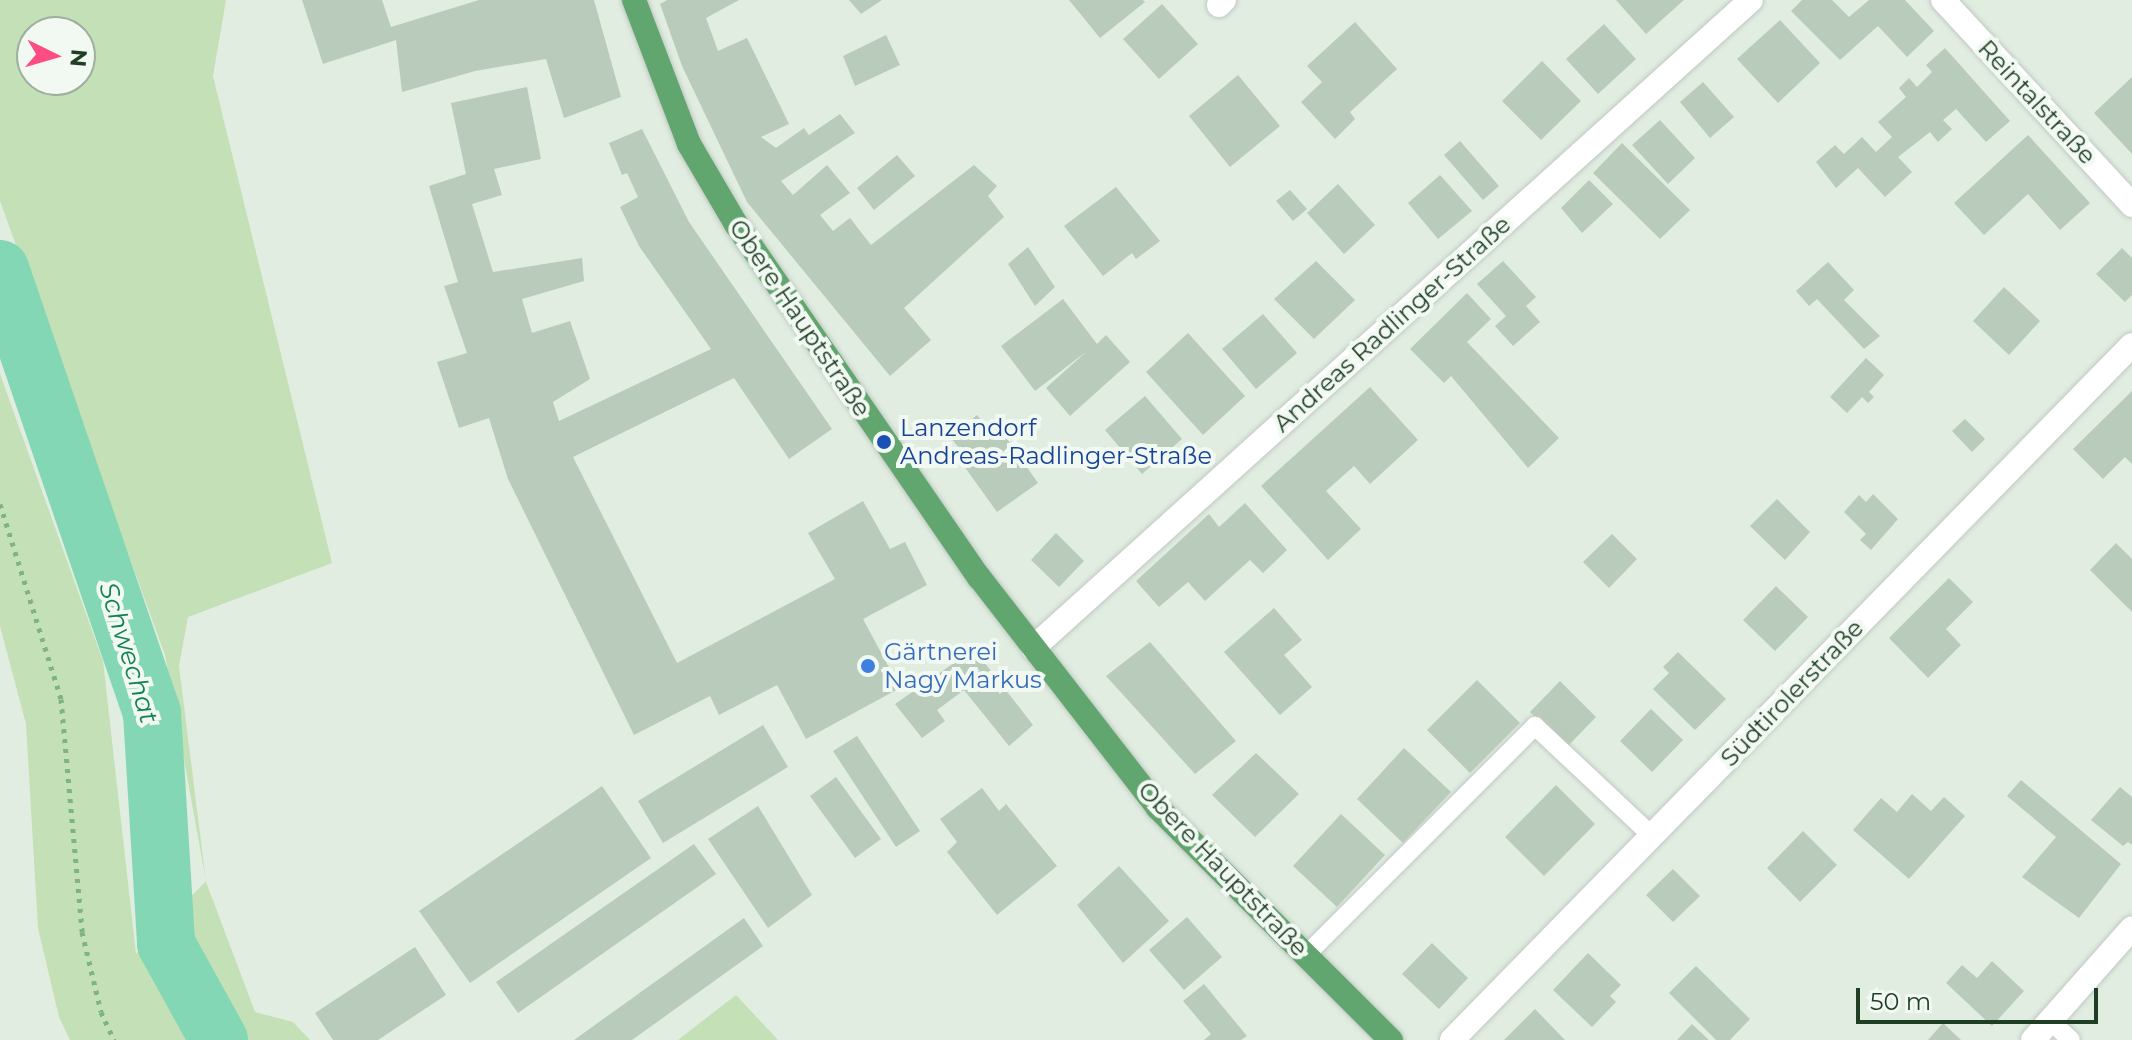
<!DOCTYPE html>
<meta charset="utf-8">
<style>
body{margin:0}
#map{position:relative;width:2132px;height:1040px;overflow:hidden;background:#e1ede1;font-family:Montserrat,sans-serif}
div>[style]{position:absolute}
.green>*{inset:0;background:#c3e0b7}
.river>*{height:58px;margin:-29px;padding:0 29px;transform-origin:29px;border-radius:29px;background:#84d7b5}
.building>*{inset:0;background:#b9cbba}
.path>*{height:5px;margin-top:-2.5px;transform-origin:0;background:repeating-linear-gradient(90deg,#7eb385 0 4px,transparent 0 10px)}
.roads{filter:drop-shadow(0 0 2px #c0c9c2) drop-shadow(0 0 2px #c0c9c2)}
.lane>*{height:18px;margin:-9px;padding:0 9px;transform-origin:9px;border-radius:9px;background:#fff}
.street>*{height:24px;margin:-12px;padding:0 12px;transform-origin:12px;border-radius:12px;background:#fff}
.primary>*{height:24px;margin:-12px;padding:0 12px;transform-origin:12px;border-radius:12px;background:#61a66e}
.dots>*{width:22px;height:22px;translate:-50% -50%;box-sizing:border-box;border:4px solid #f2f9f2;border-radius:50%}
span{translate:-50% -50%;white-space:nowrap;text-align:center;line-height:1.15;-webkit-text-stroke:8px #f2f9f2;paint-order:stroke}
.street-label{font-size:24px;color:#1f3f25}
.transit-label{font-size:24px;color:#164399}
.left{translate:0 -50%;text-align:left}
.shop-label{font-size:24px;color:#366cbe}
.water-label{font-size:26px;color:#148056;font-style:italic}
.north{position:absolute;left:16px;top:16px;width:80px;height:80px;box-sizing:border-box;background:#f2f9f2;border:2px solid #9eafa0;border-radius:50%;rotate:95deg;font-size:22px;font-weight:700;line-height:32px;text-align:center;color:#1f3f25}
.north::after{content:'';display:block;margin:auto;width:28px;height:36px;background:#fe4d85;clip-path:polygon(50% 0,100% 100%,50% 72%,0 100%)}
.scale{position:absolute;left:1856px;top:988px;width:242px;height:36px;box-sizing:border-box;border:4px solid #1f3f25;border-top:0;padding-left:10px;font-size:24px;line-height:28px;white-space:nowrap;color:#1f3f25;-webkit-text-stroke:6px #f2f9f2;paint-order:stroke}
</style>
<div id="map">
<div class="green">
<i style="clip-path:polygon(evenodd,0 0,226px 0,213px 76px,332px 563px,188px 617px,179px 666px,206px 882px,255px 1012px,293px 1022px,310px 1040px,70px 1040px,59px 1017px,38px 928px,26px 724px,0 626px,0 374px,103px 661px,136px 954px,206px 881px,165px 655px,0 201px,0 0,32px 32px,80px 32px,80px 80px,32px 80px,32px 32px)"></i>
<i style="clip-path:polygon(736px 995px,778px 1040px,678px 1040px)"></i>
</div>
<div class="river">
<i style="left:0;top:269px;width:469px;rotate:71.1deg"></i>
<i style="left:152px;top:713px;width:231px;rotate:86.5deg"></i>
<i style="left:166px;top:944px;width:110px;rotate:61.1deg"></i>
</div>
<div class="building">
<i style="clip-path:polygon(302px 0,382px 0,391px 27px,479px 0,594px 0,621px 97px,564px 118px,546px 59px,475px 71px,402px 92px,396px 40px,323px 64px)"></i>
<i style="clip-path:polygon(667px 0,739px 0,706px 18px,718px 51px,747px 38px,789px 124px,761px 137px,776px 148px,804px 128px,809px 135px,840px 114px,855px 133px,781px 181px,793px 195px,827px 165px,850px 193px,820px 215px,833px 231px,850px 218px,871px 245px,974px 165px,997px 186px,988px 196px,1004px 217px,904px 308px,931px 340px,890px 376px,747px 202px,682px 66px,660px 4px)"></i>
<i style="clip-path:polygon(849px 0,882px 0,861px 14px)"></i>
<i style="clip-path:polygon(1069px 0,1143px 0,1145px 2px,1100px 38px)"></i>
<i style="clip-path:polygon(1616px 0,1684px 0,1646px 34px)"></i>
<i style="clip-path:polygon(1802px 0,1832px 0,1849px 17px,1869px 0,1905px 0,1934px 31px,1907px 57px,1878px 26px,1840px 60px,1791px 11px)"></i>
<i style="clip-path:polygon(1162px 4px,1198px 44px,1159px 79px,1123px 39px)"></i>
<i style="clip-path:polygon(1780px 20px,1820px 63px,1778px 103px,1737px 59px)"></i>
<i style="clip-path:polygon(1355px 22px,1397px 69px,1350px 112px,1355px 119px,1335px 139px,1301px 102px,1322px 82px,1307px 66px)"></i>
<i style="clip-path:polygon(1604px 24px,1636px 59px,1598px 94px,1566px 59px)"></i>
<i style="clip-path:polygon(886px 35px,900px 65px,855px 86px,843px 56px)"></i>
<i style="clip-path:polygon(1945px 48px,2010px 121px,1986px 142px,1956px 109px,1943px 120px,1952px 129px,1938px 142px,1930px 132px,1898px 157px,1912px 172px,1885px 197px,1858px 168px,1836px 188px,1816px 162px,1835px 145px,1844px 154px,1862px 137px,1876px 152px,1892px 137px,1878px 122px,1906px 97px,1899px 88px,1909px 78px,1917px 87px,1932px 72px,1926px 65px)"></i>
<i style="clip-path:polygon(1542px 61px,1581px 101px,1541px 140px,1502px 101px)"></i>
<i style="clip-path:polygon(1238px 75px,1280px 126px,1230px 167px,1189px 116px)"></i>
<i style="clip-path:polygon(2132px 77px,2132px 154px,2094px 113px)"></i>
<i style="clip-path:polygon(1703px 82px,1734px 117px,1710px 138px,1680px 102px)"></i>
<i style="clip-path:polygon(527px 87px,541px 159px,494px 169px,502px 195px,472px 204px,493px 272px,582px 258px,584px 281px,522px 299px,532px 333px,570px 321px,590px 379px,553px 402px,559px 421px,711px 349px,639px 246px,620px 207px,638px 197px,627px 173px,622px 175px,609px 143px,642px 129px,689px 222px,832px 429px,789px 459px,734px 378px,573px 457px,677px 663px,835px 579px,808px 533px,863px 501px,890px 549px,905px 542px,927px 585px,863px 619px,900px 688px,806px 739px,777px 685px,719px 715px,710px 696px,634px 735px,508px 479px,489px 418px,459px 428px,437px 362px,467px 353px,444px 286px,458px 282px,429px 186px,466px 174px,451px 103px)"></i>
<i style="clip-path:polygon(1660px 120px,1695px 158px,1668px 184px,1632px 145px)"></i>
<i style="clip-path:polygon(2028px 135px,2090px 203px,2060px 230px,2028px 194px,1984px 235px,1954px 203px)"></i>
<i style="clip-path:polygon(1460px 141px,1499px 186px,1483px 200px,1444px 155px)"></i>
<i style="clip-path:polygon(1622px 143px,1690px 210px,1660px 239px,1593px 173px)"></i>
<i style="clip-path:polygon(897px 155px,915px 176px,874px 210px,857px 188px)"></i>
<i style="clip-path:polygon(1440px 175px,1472px 211px,1438px 239px,1408px 203px)"></i>
<i style="clip-path:polygon(1589px 180px,1613px 204px,1582px 233px,1561px 208px)"></i>
<i style="clip-path:polygon(1338px 184px,1375px 225px,1344px 254px,1307px 213px)"></i>
<i style="clip-path:polygon(1116px 187px,1160px 241px,1136px 259px,1132px 253px,1103px 276px,1064px 226px)"></i>
<i style="clip-path:polygon(1290px 190px,1307px 209px,1293px 221px,1276px 201px)"></i>
<i style="clip-path:polygon(1028px 247px,1055px 287px,1035px 306px,1008px 264px)"></i>
<i style="clip-path:polygon(2122px 248px,2132px 258px,2132px 295px,2125px 302px,2096px 274px)"></i>
<i style="clip-path:polygon(1316px 261px,1355px 300px,1314px 339px,1274px 299px)"></i>
<i style="clip-path:polygon(1503px 261px,1536px 297px,1526px 306px,1540px 322px,1513px 346px,1495px 326px,1506px 316px,1477px 284px)"></i>
<i style="clip-path:polygon(1828px 262px,1854px 290px,1844px 300px,1880px 336px,1864px 349px,1817px 299px,1809px 306px,1796px 291px)"></i>
<i style="clip-path:polygon(2004px 287px,2040px 321px,2009px 355px,1973px 321px)"></i>
<i style="clip-path:polygon(1467px 293px,1491px 319px,1467px 342px,1559px 438px,1528px 468px,1451px 376px,1444px 383px,1410px 349px)"></i>
<i style="clip-path:polygon(1063px 299px,1097px 344px,1106px 335px,1130px 362px,1070px 416px,1046px 388px,1087px 351px,1035px 391px,1001px 346px)"></i>
<i style="clip-path:polygon(1263px 314px,1297px 353px,1256px 389px,1222px 349px)"></i>
<i style="clip-path:polygon(1188px 333px,1245px 396px,1203px 435px,1146px 372px)"></i>
<i style="clip-path:polygon(1866px 358px,1884px 375px,1869px 392px,1874px 397px,1868px 403px,1862px 397px,1847px 413px,1830px 397px)"></i>
<i style="clip-path:polygon(1370px 387px,1418px 440px,1370px 484px,1354px 466px,1326px 491px,1361px 529px,1328px 560px,1261px 486px)"></i>
<i style="clip-path:polygon(2132px 391px,2132px 464px,2125px 457px,2103px 479px,2073px 449px)"></i>
<i style="clip-path:polygon(1145px 396px,1182px 439px,1142px 474px,1105px 430px)"></i>
<i style="clip-path:polygon(977px 415px,992px 434px,1000px 429px,1038px 483px,997px 512px,959px 459px,965px 455px,950px 437px)"></i>
<i style="clip-path:polygon(1965px 419px,1985px 439px,1972px 452px,1952px 431px)"></i>
<i style="clip-path:polygon(1873px 494px,1898px 519px,1871px 550px,1860px 540px,1866px 534px,1844px 512px,1859px 495px,1866px 502px)"></i>
<i style="clip-path:polygon(1777px 499px,1810px 532px,1785px 560px,1750px 526px)"></i>
<i style="clip-path:polygon(1245px 503px,1287px 550px,1263px 573px,1250px 560px,1205px 601px,1188px 582px,1159px 607px,1136px 581px,1209px 514px,1219px 527px)"></i>
<i style="clip-path:polygon(1056px 533px,1084px 561px,1059px 587px,1031px 560px)"></i>
<i style="clip-path:polygon(1612px 534px,1637px 559px,1609px 588px,1583px 562px)"></i>
<i style="clip-path:polygon(2116px 543px,2132px 559px,2132px 612px,2090px 570px)"></i>
<i style="clip-path:polygon(1949px 578px,1973px 602px,1946px 629px,1961px 645px,1928px 678px,1889px 638px)"></i>
<i style="clip-path:polygon(1776px 586px,1808px 617px,1775px 651px,1743px 620px)"></i>
<i style="clip-path:polygon(1274px 608px,1302px 640px,1284px 655px,1312px 687px,1280px 715px,1224px 652px)"></i>
<i style="clip-path:polygon(1150px 642px,1236px 741px,1195px 774px,1106px 676px)"></i>
<i style="clip-path:polygon(974px 649px,1033px 725px,1009px 746px,964px 690px,937px 710px,945px 721px,922px 738px,895px 704px)"></i>
<i style="clip-path:polygon(1678px 652px,1726px 699px,1695px 730px,1653px 689px,1669px 673px,1663px 667px)"></i>
<i style="clip-path:polygon(1477px 680px,1520px 723px,1470px 773px,1427px 730px)"></i>
<i style="clip-path:polygon(1560px 681px,1596px 717px,1566px 748px,1530px 712px)"></i>
<i style="clip-path:polygon(1651px 709px,1683px 740px,1652px 772px,1620px 741px)"></i>
<i style="clip-path:polygon(763px 725px,788px 767px,663px 843px,638px 801px)"></i>
<i style="clip-path:polygon(857px 736px,920px 831px,896px 847px,833px 751px)"></i>
<i style="clip-path:polygon(1404px 748px,1451px 792px,1403px 843px,1357px 799px)"></i>
<i style="clip-path:polygon(1256px 753px,1299px 794px,1255px 837px,1212px 795px)"></i>
<i style="clip-path:polygon(836px 777px,881px 839px,855px 858px,810px 796px)"></i>
<i style="clip-path:polygon(2021px 780px,2121px 864px,2079px 918px,2022px 877px,2056px 837px,2007px 796px)"></i>
<i style="clip-path:polygon(1556px 785px,1595px 824px,1544px 876px,1505px 837px)"></i>
<i style="clip-path:polygon(602px 786px,651px 858px,470px 983px,419px 911px)"></i>
<i style="clip-path:polygon(2120px 787px,2132px 797px,2132px 845px,2128px 842px,2123px 846px,2091px 820px)"></i>
<i style="clip-path:polygon(982px 788px,999px 811px,1006px 804px,1057px 866px,997px 915px,947px 852px,957px 842px,940px 819px)"></i>
<i style="clip-path:polygon(1912px 794px,1931px 811px,1944px 797px,1965px 816px,1909px 879px,1853px 830px,1881px 798px,1897px 812px)"></i>
<i style="clip-path:polygon(758px 806px,812px 895px,768px 928px,708px 839px)"></i>
<i style="clip-path:polygon(1341px 814px,1385px 855px,1337px 907px,1293px 866px)"></i>
<i style="clip-path:polygon(1803px 831px,1837px 865px,1800px 902px,1767px 868px)"></i>
<i style="clip-path:polygon(694px 844px,716px 874px,518px 1013px,496px 982px)"></i>
<i style="clip-path:polygon(1119px 866px,1169px 921px,1123px 963px,1077px 905px)"></i>
<i style="clip-path:polygon(1673px 869px,1700px 896px,1673px 922px,1646px 895px)"></i>
<i style="clip-path:polygon(1187px 917px,1222px 957px,1184px 990px,1149px 950px)"></i>
<i style="clip-path:polygon(744px 918px,763px 946px,632px 1040px,574px 1040px)"></i>
<i style="clip-path:polygon(1432px 943px,1468px 978px,1439px 1009px,1402px 974px)"></i>
<i style="clip-path:polygon(415px 947px,446px 995px,378px 1040px,333px 1040px,315px 1013px)"></i>
<i style="clip-path:polygon(1588px 953px,1621px 985px,1610px 996px,1616px 1002px,1592px 1027px,1553px 990px)"></i>
<i style="clip-path:polygon(1992px 961px,2024px 991px,1992px 1026px,1946px 983px,1962px 965px,1977px 978px)"></i>
<i style="clip-path:polygon(1696px 966px,1750px 1019px,1730px 1040px,1716px 1040px,1669px 993px)"></i>
<i style="clip-path:polygon(1204px 984px,1247px 1036px,1241px 1040px,1204px 1040px,1211px 1034px,1183px 1001px)"></i>
<i style="clip-path:polygon(1535px 1009px,1565px 1040px,1504px 1040px)"></i>
<i style="clip-path:polygon(1943px 1023px,1961px 1040px,1928px 1040px)"></i>
<i style="clip-path:polygon(1692px 1024px,1709px 1040px,1677px 1040px)"></i>
</div>
<div class="path">
<i style="left:0;top:504px;width:204px;rotate:72.6deg"></i>
<i style="left:61px;top:699px;width:234px;rotate:84.8deg"></i>
<i style="left:82px;top:932px;width:82px;rotate:76.6deg"></i>
<i style="left:101px;top:1012px;width:31px;rotate:65deg"></i>
</div>
<div class="roads">
<div class="lane">
<i style="left:1306px;top:955px;width:324px;rotate:-45deg"></i>
<i style="left:1535px;top:726px;width:161px;rotate:43.2deg"></i>
<i style="left:2050px;top:1021px;width:28px;rotate:42deg"></i>
</div>
<div class="street">
<i style="left:1943px;top:0;width:279px;rotate:47.3deg"></i>
<i style="left:1219px;top:5px;width:7px;rotate:-45deg"></i>
<i style="left:1033px;top:648px;width:967px;rotate:-42.07deg"></i>
<i style="left:1452px;top:1040px;width:972px;rotate:-45.63deg"></i>
<i style="left:2033px;top:1040px;width:149px;rotate:-48.5deg"></i>
</div>
<div class="primary">
<i style="left:634px;top:0;width:154px;rotate:69.1deg"></i>
<i style="left:689px;top:144px;width:93px;rotate:59.6deg"></i>
<i style="left:736px;top:224px;width:429px;rotate:55.5deg"></i>
<i style="left:979px;top:577px;width:292px;rotate:52.2deg"></i>
<i style="left:1158px;top:808px;width:329px;rotate:44.9deg"></i>
</div>
</div>
<div class="dots">
<i style="left:884px;top:442px;background:#1a4fb4"></i>
<i style="left:868px;top:666px;background:#3f7fe0"></i>
</div>
<div class="street-label">
<span style="left:2037px;top:102px;rotate:47deg">Reintalstraße</span>
<span style="left:800px;top:318px;rotate:56deg">Obere Hauptstraße</span>
<span style="left:1392px;top:324px;rotate:-42deg">Andreas Radlinger-Straße</span>
<span style="left:1792px;top:693px;rotate:-46deg">Südtirolerstraße</span>
<span style="left:1223px;top:869px;rotate:46deg">Obere Hauptstraße</span>
</div>
<div class="transit-label">
<span class="left" style="left:900px;top:442px">Lanzendorf<br>Andreas-Radlinger-Straße</span>
</div>
<div class="shop-label">
<span class="left" style="left:884px;top:666px">Gärtnerei<br>Nagy Markus</span>
</div>
<div class="water-label">
<span style="left:128px;top:653px;rotate:73deg">Schwechat</span>
</div>
<div class="north">N</div>
<div class="scale">50 m</div>
</div>
